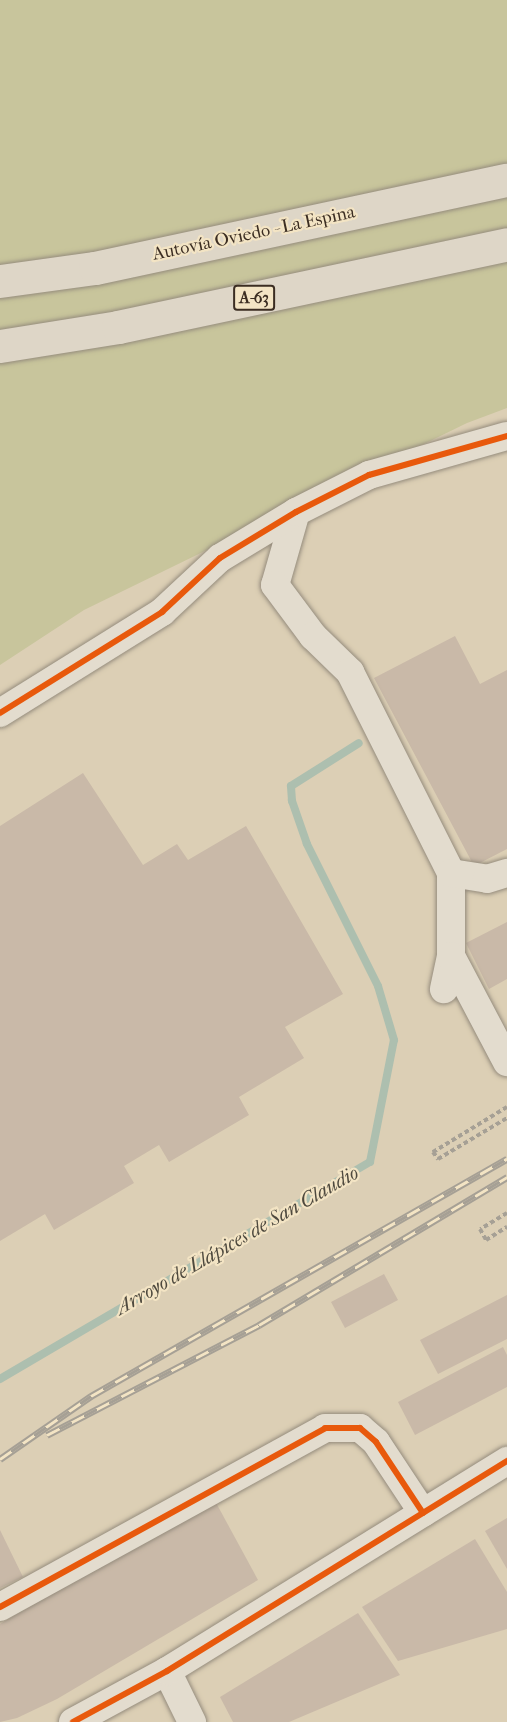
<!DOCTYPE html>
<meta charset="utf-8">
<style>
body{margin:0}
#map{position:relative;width:507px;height:1722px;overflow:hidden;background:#dccfb5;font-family:"IM FELL French Canon",serif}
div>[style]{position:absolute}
.green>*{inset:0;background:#c8c59c}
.stream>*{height:8px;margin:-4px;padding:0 4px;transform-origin:4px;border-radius:4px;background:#adbfaf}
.building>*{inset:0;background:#c9b9a8}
.path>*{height:4px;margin-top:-2px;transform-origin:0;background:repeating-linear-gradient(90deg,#a6a095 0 4.5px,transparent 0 7.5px)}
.roads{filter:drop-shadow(0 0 2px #958c7d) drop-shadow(0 0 2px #958c7d)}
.minor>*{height:28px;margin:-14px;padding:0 14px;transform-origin:14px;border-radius:14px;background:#e3dcce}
.highway>*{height:33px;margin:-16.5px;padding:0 16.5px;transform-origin:16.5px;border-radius:16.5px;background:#ded6c7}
.rail>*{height:7px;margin-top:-3.5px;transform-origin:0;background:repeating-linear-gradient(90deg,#f3e4c4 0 14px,#a6a095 0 28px);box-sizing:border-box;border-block:2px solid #a6a095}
.cycleway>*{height:6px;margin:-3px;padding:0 3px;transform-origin:3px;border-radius:3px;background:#e8590c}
span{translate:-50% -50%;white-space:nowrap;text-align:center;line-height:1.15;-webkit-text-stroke:4.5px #f3e4c4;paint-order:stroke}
.shield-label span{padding:2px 4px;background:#f3e4c4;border:2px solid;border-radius:4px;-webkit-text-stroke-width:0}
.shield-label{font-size:16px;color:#3b2d22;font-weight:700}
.street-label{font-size:18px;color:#3b2d22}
.water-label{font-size:20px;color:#4e493e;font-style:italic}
</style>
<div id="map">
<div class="green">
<i style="clip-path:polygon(0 0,507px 0,507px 408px,467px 423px,84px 610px,0 665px)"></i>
</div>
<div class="stream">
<i style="left:0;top:1379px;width:429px;rotate:-30.4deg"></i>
<i style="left:370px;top:1162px;width:124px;rotate:-78.9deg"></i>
<i style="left:394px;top:1040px;width:56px;rotate:-106.5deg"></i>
<i style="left:378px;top:986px;width:159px;rotate:-116.6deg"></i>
<i style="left:307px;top:844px;width:46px;rotate:-109.2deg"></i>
<i style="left:292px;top:801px;width:15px;rotate:-94deg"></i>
<i style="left:291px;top:786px;width:80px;rotate:-32.3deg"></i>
</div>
<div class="building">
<i style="clip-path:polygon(455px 636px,480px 684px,507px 670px,507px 849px,474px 866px,374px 678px)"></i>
<i style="clip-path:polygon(83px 773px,143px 865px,177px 844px,188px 860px,246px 826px,343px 994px,285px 1027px,304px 1058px,239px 1097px,249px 1115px,169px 1162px,159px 1145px,124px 1166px,134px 1183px,54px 1230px,45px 1214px,0 1241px,0 826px)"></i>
<i style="clip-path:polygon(507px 922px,507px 979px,489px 989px,466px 943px)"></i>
<i style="clip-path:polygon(384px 1274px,398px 1300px,345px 1328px,331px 1302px)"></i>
<i style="clip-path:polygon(507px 1295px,507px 1339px,438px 1374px,420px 1340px)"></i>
<i style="clip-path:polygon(503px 1347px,507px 1355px,507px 1387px,415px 1435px,398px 1402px)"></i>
<i style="clip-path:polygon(214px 1499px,258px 1580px,57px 1699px,17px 1718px,0 1722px,0 1624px)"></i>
<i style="clip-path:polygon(507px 1518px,507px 1569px,485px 1531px)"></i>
<i style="clip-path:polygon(0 1530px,23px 1577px,0 1588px)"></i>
<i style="clip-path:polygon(475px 1539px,507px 1592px,507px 1629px,398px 1661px,362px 1607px)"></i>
<i style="clip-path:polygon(358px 1613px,400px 1675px,289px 1722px,233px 1722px,220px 1697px)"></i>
</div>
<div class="path">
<i style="left:507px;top:1107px;width:87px;rotate:148.7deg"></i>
<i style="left:433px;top:1152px;width:9px;rotate:54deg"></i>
<i style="left:438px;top:1159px;width:80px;rotate:-30.7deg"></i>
<i style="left:507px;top:1213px;width:31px;rotate:149deg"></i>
<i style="left:480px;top:1229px;width:13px;rotate:61deg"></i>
<i style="left:486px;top:1240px;width:25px;rotate:-32deg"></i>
</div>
<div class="roads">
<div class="minor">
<i style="left:296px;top:512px;width:76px;rotate:106deg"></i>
<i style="left:275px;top:585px;width:64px;rotate:53.3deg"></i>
<i style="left:313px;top:636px;width:52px;rotate:44.2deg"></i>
<i style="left:350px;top:672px;width:225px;rotate:63.3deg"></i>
<i style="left:451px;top:873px;width:83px;rotate:90deg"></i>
<i style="left:451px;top:956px;width:34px;rotate:102deg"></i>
<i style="left:0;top:713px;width:191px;rotate:-31.9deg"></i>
<i style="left:162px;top:612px;width:79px;rotate:-43deg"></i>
<i style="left:220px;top:558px;width:89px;rotate:-31.2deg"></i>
<i style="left:296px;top:512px;width:82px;rotate:-26.9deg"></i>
<i style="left:369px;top:475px;width:143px;rotate:-15.8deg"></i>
<i style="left:451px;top:873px;width:36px;rotate:9deg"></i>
<i style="left:487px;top:879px;width:21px;rotate:-17deg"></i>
<i style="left:451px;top:956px;width:120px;rotate:62.2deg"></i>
<i style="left:0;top:1607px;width:371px;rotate:-28.8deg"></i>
<i style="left:325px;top:1428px;width:35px"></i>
<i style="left:360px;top:1428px;width:21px;rotate:41deg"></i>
<i style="left:376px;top:1442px;width:85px;rotate:56.5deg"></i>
<i style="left:167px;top:1671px;width:57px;rotate:63.9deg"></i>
<i style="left:73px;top:1722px;width:107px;rotate:-28.5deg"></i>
<i style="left:167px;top:1671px;width:400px;rotate:-31.7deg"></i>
</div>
<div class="highway">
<i style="left:0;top:281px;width:96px;rotate:-7.8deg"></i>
<i style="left:95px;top:268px;width:421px;rotate:-12.1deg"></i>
<i style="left:0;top:346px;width:120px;rotate:-9.1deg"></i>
<i style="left:118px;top:327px;width:398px;rotate:-12deg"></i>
</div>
</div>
<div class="rail">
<i style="left:47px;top:1435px;width:239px;rotate:-27.4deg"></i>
<i style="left:259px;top:1325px;width:289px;rotate:-30.8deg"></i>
<i style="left:0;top:1459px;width:111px;rotate:-34.7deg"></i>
<i style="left:91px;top:1396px;width:479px;rotate:-29.7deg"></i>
</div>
<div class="cycleway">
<i style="left:0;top:713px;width:191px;rotate:-31.9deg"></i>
<i style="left:162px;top:612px;width:79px;rotate:-43deg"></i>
<i style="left:220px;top:558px;width:89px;rotate:-31.2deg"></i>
<i style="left:296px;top:512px;width:82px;rotate:-26.9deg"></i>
<i style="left:369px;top:475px;width:143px;rotate:-15.8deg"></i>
<i style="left:0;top:1607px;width:371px;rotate:-28.8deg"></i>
<i style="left:325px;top:1428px;width:35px"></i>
<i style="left:360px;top:1428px;width:21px;rotate:41deg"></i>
<i style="left:376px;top:1442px;width:85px;rotate:56.5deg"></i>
<i style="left:73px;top:1722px;width:107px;rotate:-28.5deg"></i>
<i style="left:167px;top:1671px;width:400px;rotate:-31.7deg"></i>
</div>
<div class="shield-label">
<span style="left:254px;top:298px">A-63</span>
</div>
<div class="street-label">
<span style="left:254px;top:234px;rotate:-12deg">Autovía Oviedo - La Espina</span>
</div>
<div class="water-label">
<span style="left:237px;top:1240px;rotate:-30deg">Arroyo de Llápices de San Claudio</span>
</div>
</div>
